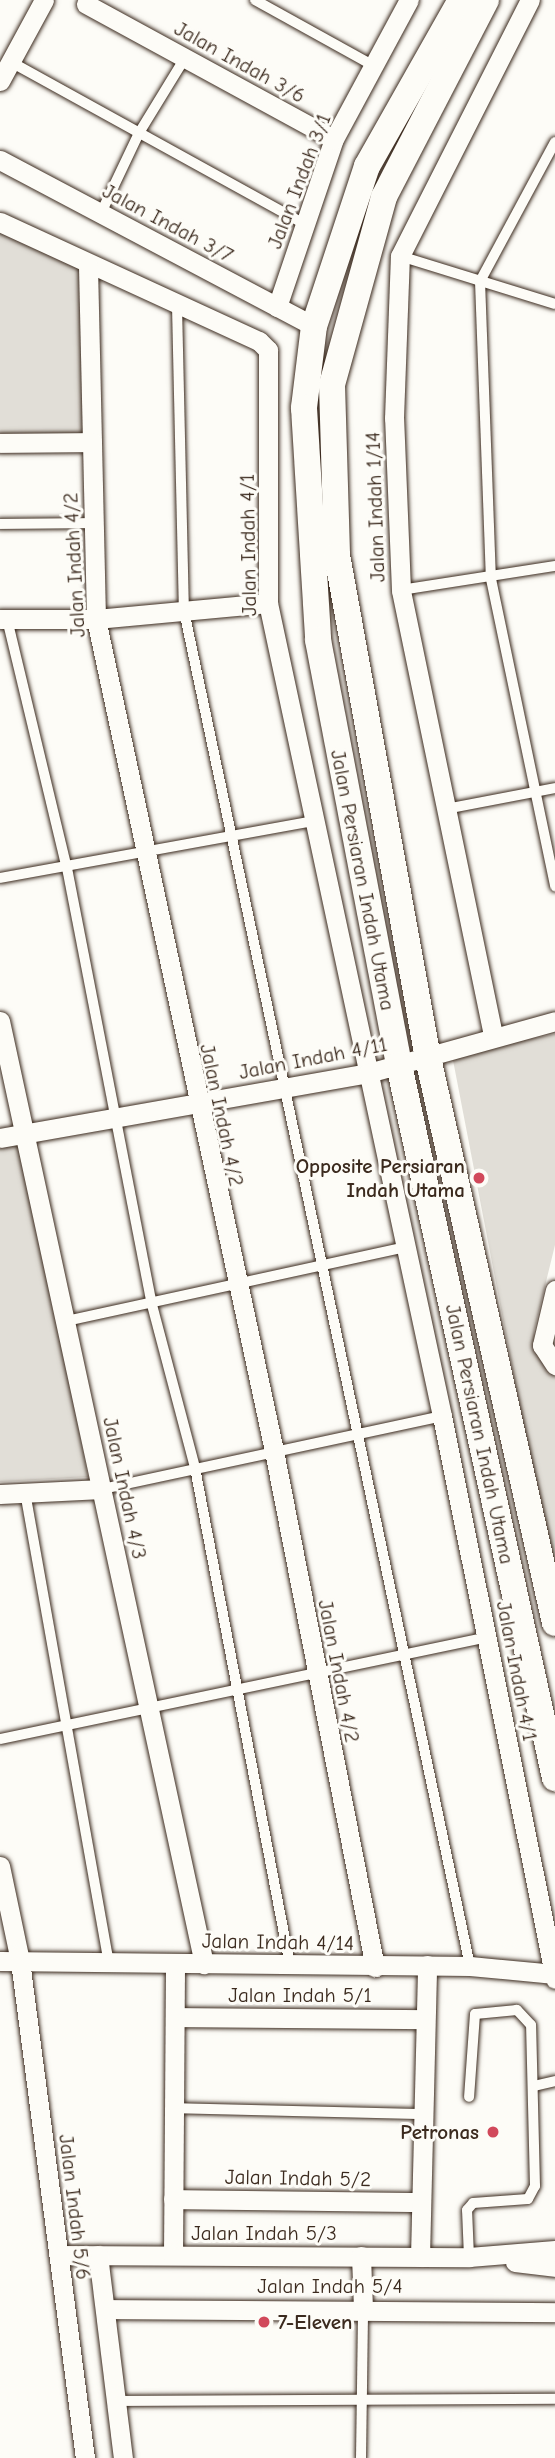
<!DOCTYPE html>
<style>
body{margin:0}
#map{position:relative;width:555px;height:2458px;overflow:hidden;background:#fdfcf7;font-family:"Comic Neue",sans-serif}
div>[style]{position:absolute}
.green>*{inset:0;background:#e1ded7}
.roads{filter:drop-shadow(0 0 2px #3b2a1e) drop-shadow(0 0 2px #3b2a1e)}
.service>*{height:10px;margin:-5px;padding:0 5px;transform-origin:5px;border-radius:5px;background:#fdfcf7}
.minor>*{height:19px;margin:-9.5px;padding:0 9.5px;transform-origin:9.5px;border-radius:9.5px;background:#fdfcf7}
.secondary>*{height:26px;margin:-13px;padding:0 13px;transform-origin:13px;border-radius:13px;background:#fdfcf7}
.dots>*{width:19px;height:19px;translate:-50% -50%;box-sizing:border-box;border:4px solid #fdfcf7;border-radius:50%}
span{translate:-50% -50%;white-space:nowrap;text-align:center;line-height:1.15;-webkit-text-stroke:6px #fdfcf7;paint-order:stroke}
.street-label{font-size:21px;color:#3b2a1e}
.poi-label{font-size:21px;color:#3b2a1e;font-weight:700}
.right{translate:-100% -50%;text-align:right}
.left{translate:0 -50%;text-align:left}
</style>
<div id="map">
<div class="green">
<i style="clip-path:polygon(0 225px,88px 266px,86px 438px,0 438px)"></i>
<i style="clip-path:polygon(555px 1034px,555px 1245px,534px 1331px,536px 1353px,555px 1374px,555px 1589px,452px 1055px)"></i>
<i style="clip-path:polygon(23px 1142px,88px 1477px,0 1482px,0 1144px)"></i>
</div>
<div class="roads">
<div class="service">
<i style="left:255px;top:0;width:136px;rotate:29deg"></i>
<i style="left:11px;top:62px;width:337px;rotate:28.9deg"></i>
<i style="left:555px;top:142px;width:158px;rotate:118.3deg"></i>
<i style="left:480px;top:281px;width:298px;rotate:87.9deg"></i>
<i style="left:491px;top:579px;width:314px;rotate:78.2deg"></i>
<i style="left:101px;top:213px;width:89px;rotate:-64.6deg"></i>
<i style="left:139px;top:133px;width:88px;rotate:-58.5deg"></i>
<i style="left:400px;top:256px;width:162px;rotate:17.2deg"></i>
<i style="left:177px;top:306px;width:305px;rotate:88.7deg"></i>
<i style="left:184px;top:611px;width:1385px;rotate:78.08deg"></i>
<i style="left:0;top:524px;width:94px;rotate:-0.6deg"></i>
<i style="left:401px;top:590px;width:156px;rotate:-8.9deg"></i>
<i style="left:7px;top:619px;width:256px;rotate:76.5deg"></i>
<i style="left:67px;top:868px;width:441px;rotate:79deg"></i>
<i style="left:151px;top:1301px;width:173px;rotate:75.2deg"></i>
<i style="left:195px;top:1468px;width:506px;rotate:79.18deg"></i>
<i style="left:446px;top:809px;width:111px;rotate:-10.9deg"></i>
<i style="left:0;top:878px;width:320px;rotate:-10.3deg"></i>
<i style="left:66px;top:1321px;width:347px;rotate:-12.3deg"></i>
<i style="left:102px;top:1489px;width:348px;rotate:-12.1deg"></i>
<i style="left:25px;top:1492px;width:477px;rotate:79.9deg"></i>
<i style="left:0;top:1739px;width:498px;rotate:-11.8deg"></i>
<i style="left:534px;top:2086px;width:22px;rotate:-13deg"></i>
<i style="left:173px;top:2108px;width:250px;rotate:1.4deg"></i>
<i style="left:469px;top:2257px;width:47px;rotate:-92.4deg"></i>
<i style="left:467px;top:2210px;width:9px;rotate:-49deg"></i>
<i style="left:473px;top:2203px;width:55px;rotate:-4.2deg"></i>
<i style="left:528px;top:2199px;width:15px;rotate:-62deg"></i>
<i style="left:535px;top:2186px;width:161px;rotate:-91.4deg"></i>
<i style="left:531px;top:2025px;width:21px;rotate:-133deg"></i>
<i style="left:517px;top:2010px;width:42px;rotate:174.6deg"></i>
<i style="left:475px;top:2014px;width:83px;rotate:94.1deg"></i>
<i style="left:116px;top:2401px;width:439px;rotate:-0.3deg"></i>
<i style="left:361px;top:2458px;width:149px;rotate:-89.2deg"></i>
</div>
<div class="minor">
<i style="left:86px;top:4px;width:282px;rotate:28.6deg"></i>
<i style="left:0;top:81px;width:92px;rotate:-61.5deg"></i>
<i style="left:0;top:160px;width:355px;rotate:27.9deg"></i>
<i style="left:0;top:222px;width:285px;rotate:24.7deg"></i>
<i style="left:259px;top:341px;width:13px;rotate:45deg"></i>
<i style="left:268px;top:350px;width:253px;rotate:90deg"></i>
<i style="left:268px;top:603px;width:831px;rotate:77.92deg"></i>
<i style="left:442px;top:1416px;width:574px;rotate:78.65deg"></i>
<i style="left:88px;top:266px;width:353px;rotate:88.7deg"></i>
<i style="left:96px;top:619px;width:851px;rotate:77.92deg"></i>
<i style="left:274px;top:1451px;width:526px;rotate:78.93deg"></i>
<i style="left:277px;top:307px;width:177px;rotate:-71.3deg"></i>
<i style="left:334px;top:139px;width:158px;rotate:-61.7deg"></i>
<i style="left:0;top:443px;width:92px;rotate:-0.6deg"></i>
<i style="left:0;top:619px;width:96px"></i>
<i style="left:96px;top:619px;width:173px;rotate:-5.3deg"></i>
<i style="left:0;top:1021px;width:965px;rotate:77.79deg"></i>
<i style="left:493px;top:1035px;width:454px;rotate:-101.7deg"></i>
<i style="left:401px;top:590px;width:172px;rotate:-92.3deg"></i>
<i style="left:394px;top:418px;width:162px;rotate:-87.9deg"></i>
<i style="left:400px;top:256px;width:287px;rotate:-63.1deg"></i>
<i style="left:0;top:1138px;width:374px;rotate:-10deg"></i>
<i style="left:368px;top:1073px;width:194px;rotate:-15.5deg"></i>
<i style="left:555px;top:1290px;width:57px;rotate:103.3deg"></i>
<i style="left:542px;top:1345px;width:24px;rotate:57deg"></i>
<i style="left:0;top:1494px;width:102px;rotate:-2.8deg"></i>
<i style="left:0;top:1866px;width:97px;rotate:78.1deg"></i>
<i style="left:20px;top:1961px;width:501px;rotate:82.55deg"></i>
<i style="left:0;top:1961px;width:470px;rotate:0.6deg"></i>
<i style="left:470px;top:1966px;width:85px;rotate:5.4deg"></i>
<i style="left:177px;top:2017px;width:246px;rotate:0.5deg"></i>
<i style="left:173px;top:2199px;width:248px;rotate:0.7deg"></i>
<i style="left:59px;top:2255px;width:410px;rotate:0.3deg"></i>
<i style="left:469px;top:2257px;width:86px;rotate:-4.7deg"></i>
<i style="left:98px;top:2255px;width:205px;rotate:83deg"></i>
<i style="left:173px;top:2255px;width:292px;rotate:-89.6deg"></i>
<i style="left:361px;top:2256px;width:53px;rotate:87.8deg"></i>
<i style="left:420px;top:2257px;width:292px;rotate:-88.6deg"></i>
<i style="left:515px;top:2262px;width:40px;rotate:7.1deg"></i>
<i style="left:105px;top:2309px;width:450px;rotate:0.4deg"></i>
</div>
<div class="secondary">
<i style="left:461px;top:0;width:191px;rotate:119.5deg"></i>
<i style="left:367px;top:166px;width:169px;rotate:108.3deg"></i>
<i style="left:314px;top:326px;width:83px;rotate:97deg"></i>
<i style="left:304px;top:408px;width:232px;rotate:86.5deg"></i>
<i style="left:318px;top:640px;width:433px;rotate:79.2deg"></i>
<i style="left:399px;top:1065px;width:730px;rotate:77.66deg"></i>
<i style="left:486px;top:0;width:222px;rotate:117.4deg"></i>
<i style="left:384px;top:197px;width:195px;rotate:105.5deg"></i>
<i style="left:332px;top:385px;width:170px;rotate:88.3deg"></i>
<i style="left:337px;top:555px;width:511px;rotate:79.75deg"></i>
<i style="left:428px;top:1058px;width:579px;rotate:77.33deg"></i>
</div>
</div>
<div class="dots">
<i style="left:479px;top:1178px;background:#d1495b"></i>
<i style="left:493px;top:2132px;background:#d1495b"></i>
<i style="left:264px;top:2322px;background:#d1495b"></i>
</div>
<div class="street-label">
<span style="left:240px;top:62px;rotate:29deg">Jalan Indah 3/6</span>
<span style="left:299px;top:181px;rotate:-69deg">Jalan Indah 3/1</span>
<span style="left:168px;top:223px;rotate:28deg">Jalan Indah 3/7</span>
<span style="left:375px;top:507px;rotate:-92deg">Jalan Indah 1/14</span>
<span style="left:248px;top:545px;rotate:-91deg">Jalan Indah 4/1</span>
<span style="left:74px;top:565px;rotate:-93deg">Jalan Indah 4/2</span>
<span style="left:363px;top:880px;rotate:79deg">Jalan Persiaran Indah Utama</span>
<span style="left:313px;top:1058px;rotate:-11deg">Jalan Indah 4/11</span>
<span style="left:222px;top:1115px;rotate:78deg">Jalan Indah 4/2</span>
<span style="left:480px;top:1434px;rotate:78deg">Jalan Persiaran Indah Utama</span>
<span style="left:125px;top:1488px;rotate:78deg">Jalan Indah 4/3</span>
<span style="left:339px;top:1671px;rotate:79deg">Jalan Indah 4/2</span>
<span style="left:517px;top:1671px;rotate:79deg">Jalan Indah 4/1</span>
<span style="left:278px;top:1942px;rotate:1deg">Jalan Indah 4/14</span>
<span style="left:300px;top:1995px">Jalan Indah 5/1</span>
<span style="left:298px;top:2178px;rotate:1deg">Jalan Indah 5/2</span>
<span style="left:75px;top:2207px;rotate:83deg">Jalan Indah 5/6</span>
<span style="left:264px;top:2233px">Jalan Indah 5/3</span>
<span style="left:330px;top:2286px">Jalan Indah 5/4</span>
</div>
<div class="poi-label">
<span class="right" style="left:465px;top:1178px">Opposite Persiaran<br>Indah Utama</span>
<span class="right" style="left:479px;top:2132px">Petronas</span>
<span class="left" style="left:278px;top:2322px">7-Eleven</span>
</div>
</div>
